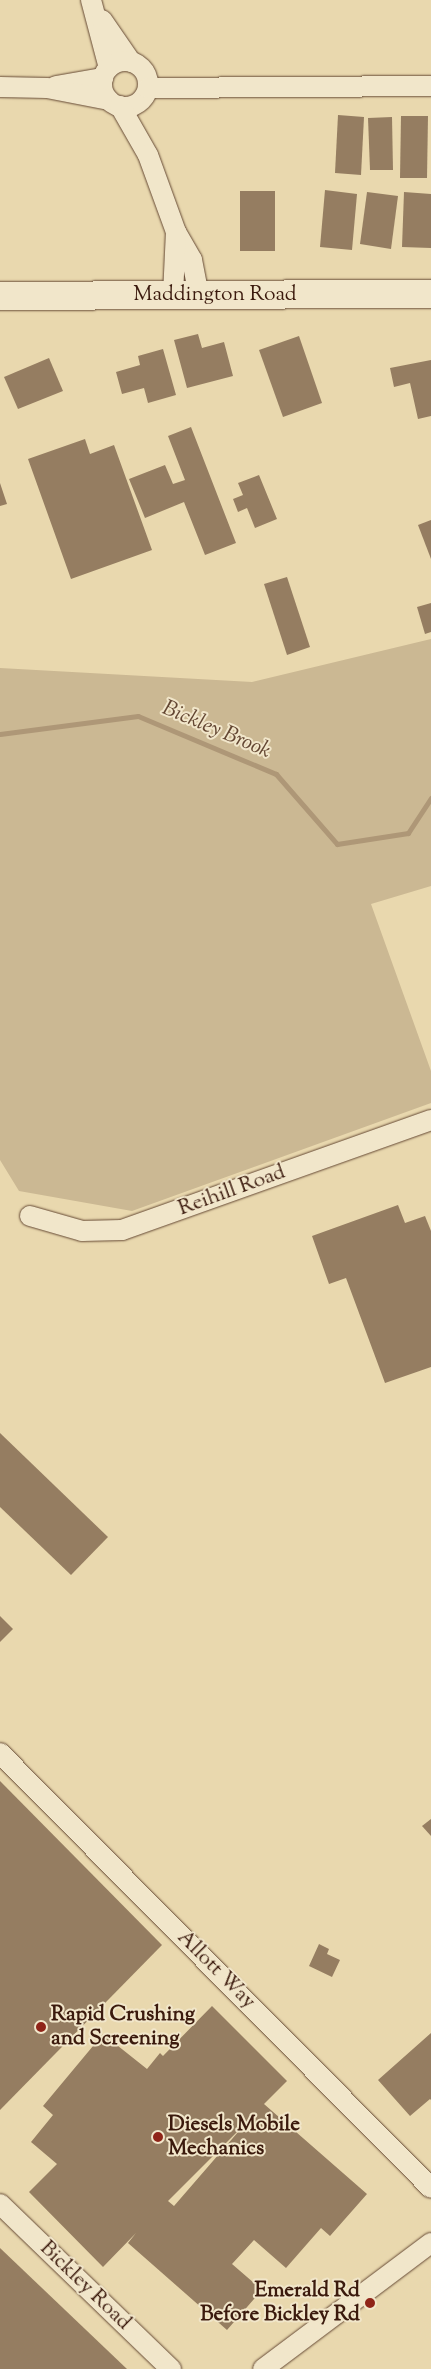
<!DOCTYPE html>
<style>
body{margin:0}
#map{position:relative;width:431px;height:2369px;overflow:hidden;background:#e9d8ae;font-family:"Sorts Mill Goudy",serif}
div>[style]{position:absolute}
.green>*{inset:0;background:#cbb893}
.stream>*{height:5px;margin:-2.5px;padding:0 2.5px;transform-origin:2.5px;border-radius:2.5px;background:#ae9777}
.building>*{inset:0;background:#957d61}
.roads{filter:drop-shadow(0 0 1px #664a35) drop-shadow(0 0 1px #664a35)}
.street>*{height:20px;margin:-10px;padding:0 10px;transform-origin:10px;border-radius:10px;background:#f1e6ca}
.street>.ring{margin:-10px;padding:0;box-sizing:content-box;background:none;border:20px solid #f1e6ca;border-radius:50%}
.secondary>*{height:28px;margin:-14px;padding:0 14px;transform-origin:14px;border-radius:14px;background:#f1e6ca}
.dots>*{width:14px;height:14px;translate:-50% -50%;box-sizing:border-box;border:2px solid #f1e6ca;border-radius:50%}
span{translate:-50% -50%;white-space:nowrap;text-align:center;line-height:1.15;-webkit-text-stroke:4px #f1e6ca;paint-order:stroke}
.street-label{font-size:21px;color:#3b1a0d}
.poi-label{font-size:21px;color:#3b1a0d;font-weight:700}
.left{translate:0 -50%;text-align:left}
.right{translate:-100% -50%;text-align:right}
.water-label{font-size:22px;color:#634632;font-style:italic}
</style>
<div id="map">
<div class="green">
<i style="clip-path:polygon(431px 639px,431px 886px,371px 904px,431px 1071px,431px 1103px,132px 1211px,19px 1191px,0 1160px,0 668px,252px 682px)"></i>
</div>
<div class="stream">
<i style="left:0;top:734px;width:139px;rotate:-7.4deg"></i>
<i style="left:138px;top:716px;width:150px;rotate:22.8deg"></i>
<i style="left:276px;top:774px;width:93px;rotate:48.9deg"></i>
<i style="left:337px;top:844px;width:72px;rotate:-8.8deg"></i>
<i style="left:408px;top:833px;width:42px;rotate:-56.7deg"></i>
</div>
<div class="building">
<i style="clip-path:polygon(338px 115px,364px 117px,361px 175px,335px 173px)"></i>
<i style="clip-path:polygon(401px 116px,428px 116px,427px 178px,400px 178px)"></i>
<i style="clip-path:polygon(392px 117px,393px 170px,370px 170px,368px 118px)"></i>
<i style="clip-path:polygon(325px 190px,357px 194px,352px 250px,320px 247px)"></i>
<i style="clip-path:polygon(240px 191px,275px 191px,275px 251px,240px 251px)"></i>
<i style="clip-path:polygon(367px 192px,398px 196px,391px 249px,360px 244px)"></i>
<i style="clip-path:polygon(404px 192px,431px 194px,431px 248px,402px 247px)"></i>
<i style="clip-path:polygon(198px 334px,202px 348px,224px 342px,233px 376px,187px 388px,174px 340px)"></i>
<i style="clip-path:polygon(299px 336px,322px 403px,283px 417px,259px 350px)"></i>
<i style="clip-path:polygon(163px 349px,176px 395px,148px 403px,144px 388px,122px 394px,116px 372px,140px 365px,138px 356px)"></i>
<i style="clip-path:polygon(49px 358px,63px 391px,18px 409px,4px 377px)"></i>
<i style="clip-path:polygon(431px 360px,431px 416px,418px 419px,410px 383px,394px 387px,390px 368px)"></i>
<i style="clip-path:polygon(191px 427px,236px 543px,205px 555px,184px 502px,145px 518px,129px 479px,165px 465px,173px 484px,185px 480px,168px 436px)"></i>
<i style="clip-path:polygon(85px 439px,90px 454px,114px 445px,152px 550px,71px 579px,28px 459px)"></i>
<i style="clip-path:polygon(259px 475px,277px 519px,255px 528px,247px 508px,238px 512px,233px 499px,243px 495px,238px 483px)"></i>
<i style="clip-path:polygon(0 483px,7px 504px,0 506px)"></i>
<i style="clip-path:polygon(431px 520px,431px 559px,418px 525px)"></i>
<i style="clip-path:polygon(287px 577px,310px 647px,287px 655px,264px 584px)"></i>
<i style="clip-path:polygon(431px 603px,431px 632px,425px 634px,417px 607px)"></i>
<i style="clip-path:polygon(398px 1205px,405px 1223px,425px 1216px,431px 1231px,431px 1367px,385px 1383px,346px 1278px,329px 1284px,312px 1236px)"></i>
<i style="clip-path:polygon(0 1433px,108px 1537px,71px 1575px,0 1507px)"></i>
<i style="clip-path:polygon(0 1616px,13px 1629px,0 1642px)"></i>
<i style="clip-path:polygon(0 1781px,162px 1945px,0 2110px)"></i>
<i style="clip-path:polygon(431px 1819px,431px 1836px,422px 1826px)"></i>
<i style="clip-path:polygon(319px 1944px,329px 1949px,327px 1954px,340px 1960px,332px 1977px,309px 1966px)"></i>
<i style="clip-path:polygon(evenodd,212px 2006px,287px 2081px,264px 2104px,367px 2194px,330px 2236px,321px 2228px,286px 2268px,254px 2240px,232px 2264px,262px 2290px,227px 2330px,128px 2243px,136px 2233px,103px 2267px,29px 2192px,57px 2164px,31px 2142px,53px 2115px,43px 2106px,103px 2034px,147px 2069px,160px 2053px,163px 2056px,212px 2006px,245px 2124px,174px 2206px,168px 2201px,245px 2124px)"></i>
<i style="clip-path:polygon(431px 2033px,431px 2100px,430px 2099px,410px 2116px,378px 2080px)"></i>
<i style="clip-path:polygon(0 2248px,127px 2369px,0 2369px)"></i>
</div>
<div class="roads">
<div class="street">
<i style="left:91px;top:0;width:70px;rotate:75.2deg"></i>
<i style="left:102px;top:20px;width:51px;rotate:55.4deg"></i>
<i class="ring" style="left:102px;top:61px;width:26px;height:26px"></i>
<i style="left:56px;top:86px;width:48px;rotate:-9.7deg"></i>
<i style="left:0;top:87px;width:47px;rotate:1.2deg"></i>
<i style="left:47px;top:88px;width:63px;rotate:11deg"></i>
<i style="left:148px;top:88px;width:283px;rotate:-0.4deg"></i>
<i style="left:120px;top:106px;width:56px;rotate:60.3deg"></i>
<i style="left:148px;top:155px;width:82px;rotate:70deg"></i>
<i style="left:176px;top:232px;width:32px;rotate:60deg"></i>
<i style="left:192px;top:260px;width:36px;rotate:79deg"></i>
<i style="left:173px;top:295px;width:63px;rotate:-87.3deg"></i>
<i style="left:30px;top:1216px;width:54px;rotate:16.1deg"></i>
<i style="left:82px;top:1231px;width:40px;rotate:-1.4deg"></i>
<i style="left:122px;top:1230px;width:328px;rotate:-19.6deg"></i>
<i style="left:0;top:1753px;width:612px;rotate:45.26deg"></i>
<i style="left:0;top:2204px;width:238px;rotate:44deg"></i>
<i style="left:263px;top:2369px;width:210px;rotate:-36.9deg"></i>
</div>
<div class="secondary">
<i style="left:0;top:296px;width:431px;rotate:-0.3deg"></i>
</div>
</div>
<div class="dots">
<i style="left:41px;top:2027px;background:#8f2418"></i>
<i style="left:158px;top:2137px;background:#8f2418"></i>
<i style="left:370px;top:2303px;background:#8f2418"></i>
</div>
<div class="street-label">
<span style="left:215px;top:295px">Maddington Road</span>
<span style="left:232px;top:1191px;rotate:-20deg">Reihill Road</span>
<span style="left:216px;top:1970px;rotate:45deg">Allott Way</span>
<span style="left:85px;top:2286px;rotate:44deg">Bickley Road</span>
</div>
<div class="poi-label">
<span class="left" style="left:51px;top:2027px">Rapid Crushing<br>and Screening</span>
<span class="left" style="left:168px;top:2137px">Diesels Mobile<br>Mechanics</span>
<span class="right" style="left:360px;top:2303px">Emerald Rd<br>Before Bickley Rd</span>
</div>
<div class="water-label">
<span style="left:216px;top:731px;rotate:23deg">Bickley Brook</span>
</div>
</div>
